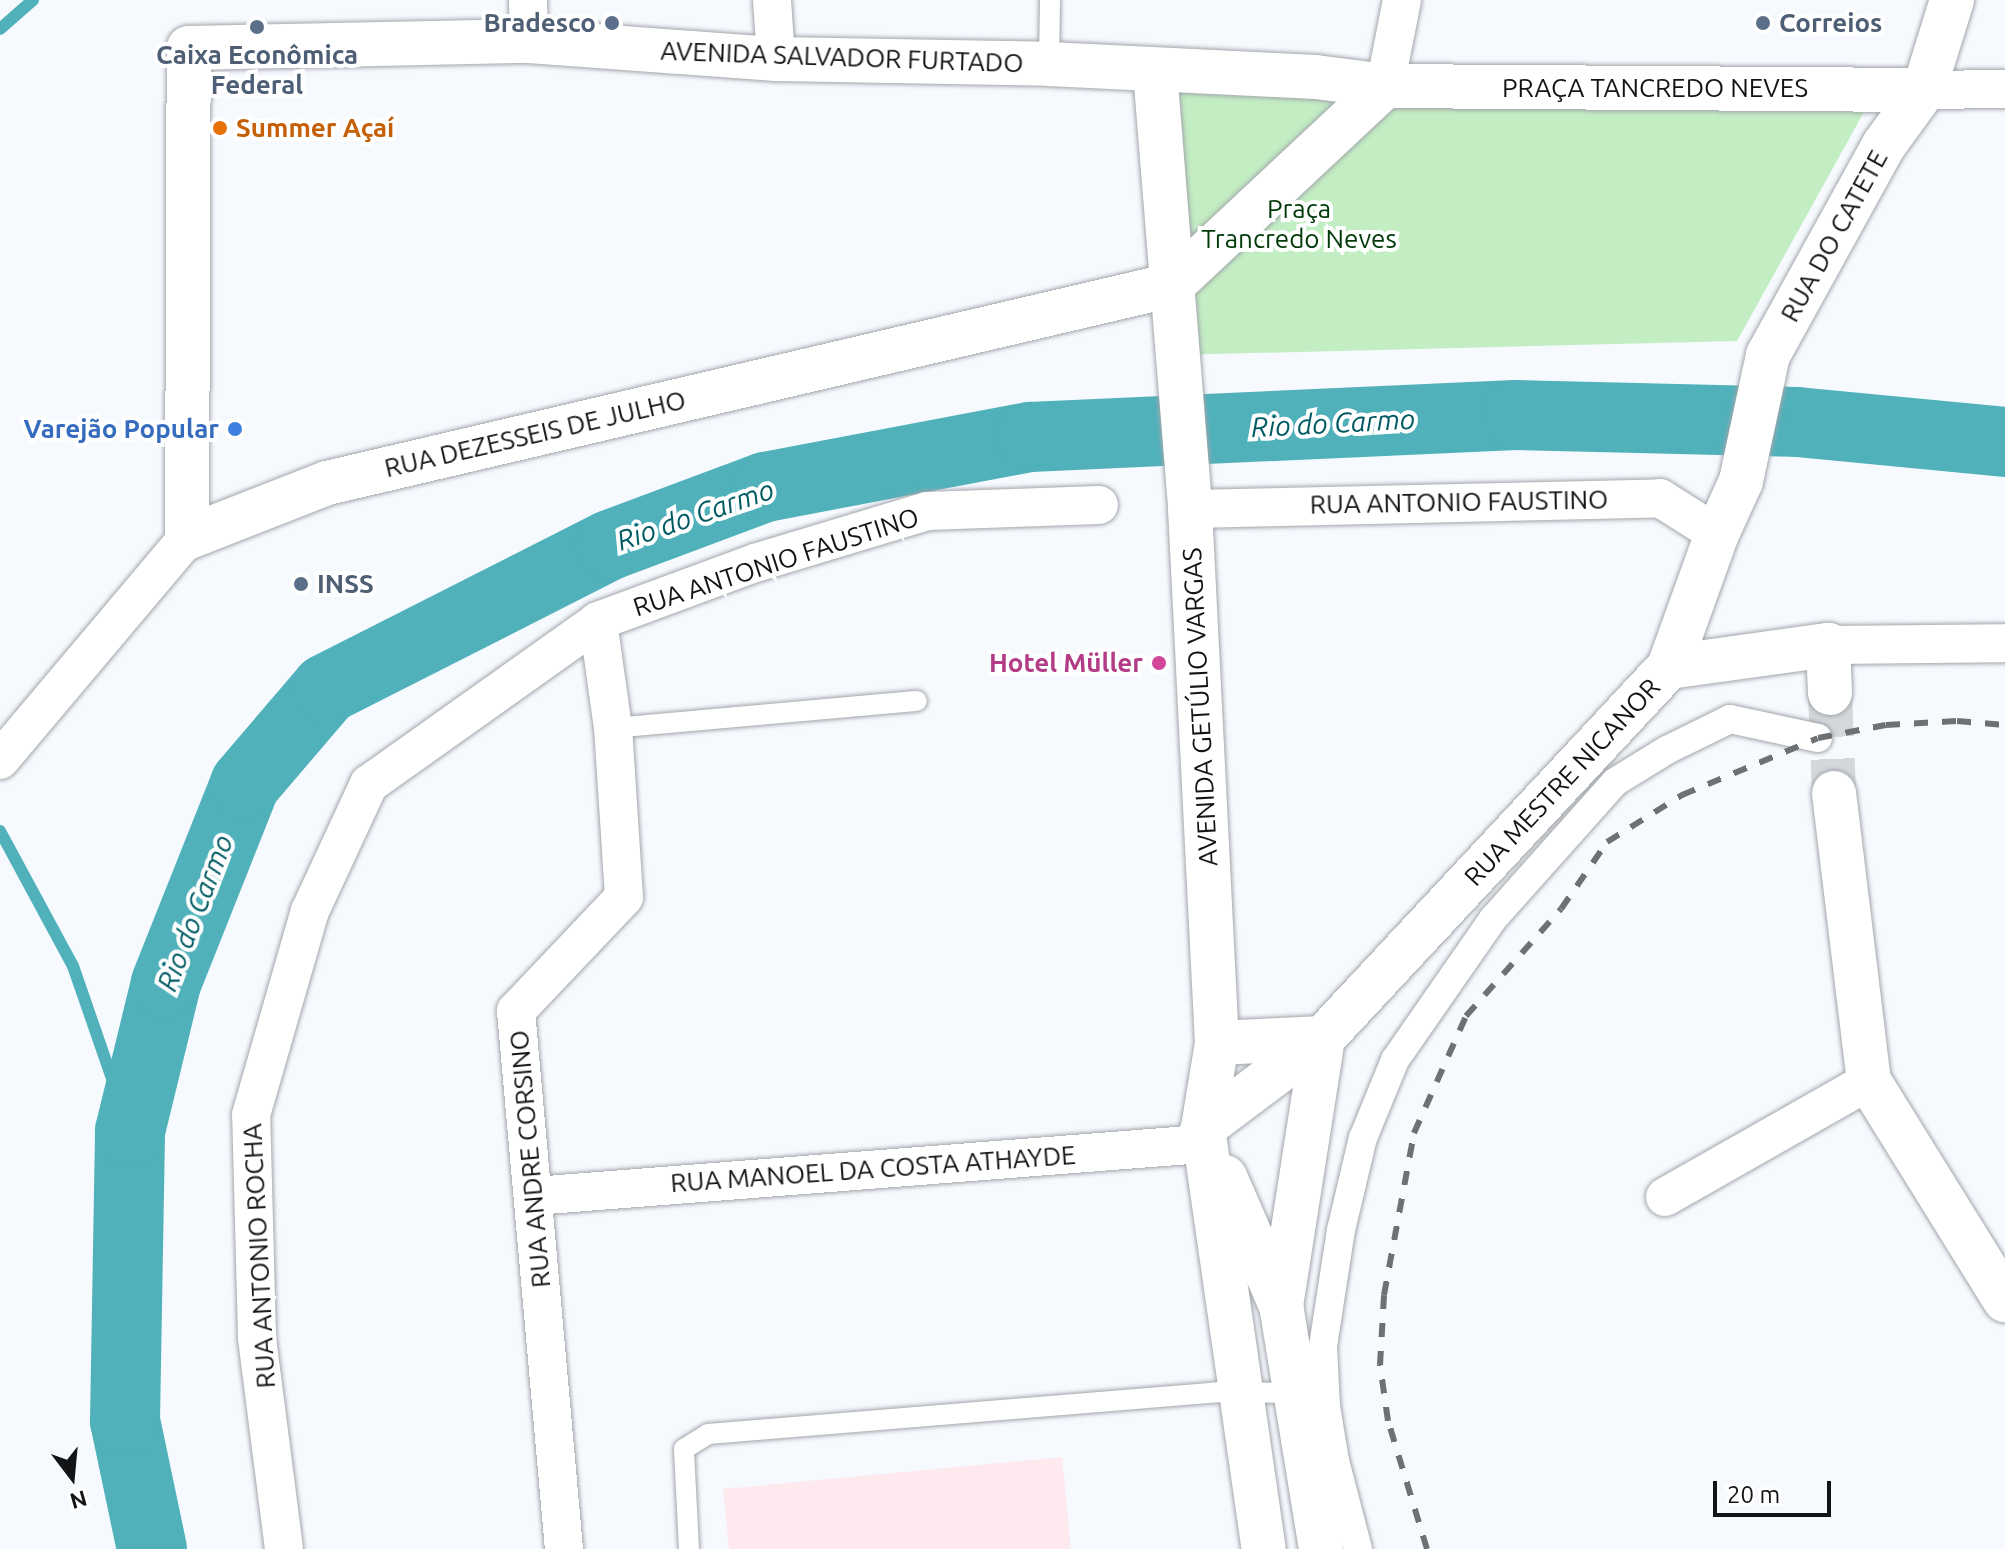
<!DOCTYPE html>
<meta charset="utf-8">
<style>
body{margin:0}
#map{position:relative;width:2005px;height:1549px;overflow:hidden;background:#f6faff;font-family:Ubuntu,sans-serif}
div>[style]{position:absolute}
.commercial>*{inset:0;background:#fee9ee}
.green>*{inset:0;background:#c3edc3}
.stream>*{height:12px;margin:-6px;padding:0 6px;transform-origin:6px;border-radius:6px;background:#50b1bb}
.river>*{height:70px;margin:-35px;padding:0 35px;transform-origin:35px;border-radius:35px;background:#50b1bb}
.tertiary-tunnel>*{height:44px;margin-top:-22px;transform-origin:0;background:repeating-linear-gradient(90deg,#d4d8dc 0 44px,transparent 0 66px)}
.roads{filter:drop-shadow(0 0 2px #a2a6ab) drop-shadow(0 0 2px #a2a6ab)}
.service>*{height:20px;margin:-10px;padding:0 10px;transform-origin:10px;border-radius:10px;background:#fff}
.pedestrian>*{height:28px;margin:-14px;padding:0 14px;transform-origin:14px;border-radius:14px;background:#fff}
.minor>*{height:38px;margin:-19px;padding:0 19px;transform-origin:19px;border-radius:19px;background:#fff}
.tertiary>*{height:44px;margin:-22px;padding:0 22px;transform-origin:22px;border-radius:22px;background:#fff}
.rail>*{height:6px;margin-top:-3px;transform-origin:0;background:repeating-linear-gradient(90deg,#6e7174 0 14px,transparent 0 28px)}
.dots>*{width:22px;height:22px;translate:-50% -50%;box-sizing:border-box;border:4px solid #fff;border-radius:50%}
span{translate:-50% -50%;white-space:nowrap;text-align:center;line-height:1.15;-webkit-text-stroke:8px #fff;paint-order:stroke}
.service-label{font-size:26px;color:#4e5e75;font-weight:700}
.right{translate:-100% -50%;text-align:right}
.left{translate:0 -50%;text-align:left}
.street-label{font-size:26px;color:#121416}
.food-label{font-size:26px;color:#c56008;font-weight:700}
.park-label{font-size:26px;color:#003a08}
.shop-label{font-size:26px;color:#366cbe;font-weight:700}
.hotel-label{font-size:26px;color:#b23c85;font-weight:700}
.water-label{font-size:28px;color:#025b63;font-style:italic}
.north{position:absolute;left:32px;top:1437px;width:80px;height:80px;-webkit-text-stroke:6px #fff;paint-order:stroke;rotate:164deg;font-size:22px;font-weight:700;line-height:32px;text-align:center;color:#121416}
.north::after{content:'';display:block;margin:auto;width:28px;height:36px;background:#121416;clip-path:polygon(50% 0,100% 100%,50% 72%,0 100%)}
.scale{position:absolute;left:1713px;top:1481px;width:118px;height:36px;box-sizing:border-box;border:4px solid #121416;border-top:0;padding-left:10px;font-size:24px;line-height:28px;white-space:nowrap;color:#121416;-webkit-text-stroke:6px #fff;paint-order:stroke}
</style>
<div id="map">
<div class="commercial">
<i style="clip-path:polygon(1062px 1457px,1071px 1549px,729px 1549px,723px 1489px)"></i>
</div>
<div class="green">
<i style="clip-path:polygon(1161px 90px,1864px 112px,1737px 341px,1176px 355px)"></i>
</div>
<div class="stream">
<i style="left:0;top:29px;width:44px;rotate:-41.3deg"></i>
<i style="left:0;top:831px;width:153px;rotate:61.6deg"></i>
<i style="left:73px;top:966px;width:175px;rotate:70.9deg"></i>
</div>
<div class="river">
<i style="left:152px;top:1549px;width:131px;rotate:-101.9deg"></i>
<i style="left:125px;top:1421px;width:290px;rotate:-89deg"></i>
<i style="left:130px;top:1131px;width:152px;rotate:-76.3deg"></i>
<i style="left:166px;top:983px;width:214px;rotate:-68.3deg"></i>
<i style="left:245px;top:784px;width:125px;rotate:-49.5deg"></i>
<i style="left:326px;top:689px;width:318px;rotate:-26.9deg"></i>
<i style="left:610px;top:545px;width:165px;rotate:-20.5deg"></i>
<i style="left:765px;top:487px;width:270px;rotate:-10.7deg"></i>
<i style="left:1030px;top:437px;width:486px;rotate:-2.6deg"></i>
<i style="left:1516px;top:415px;width:281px;rotate:1.4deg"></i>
<i style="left:1797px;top:422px;width:209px;rotate:5.5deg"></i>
</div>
<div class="tertiary-tunnel">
<i style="left:1830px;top:693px;width:100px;rotate:87.7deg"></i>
</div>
<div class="roads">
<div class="service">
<i style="left:1049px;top:64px;width:64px;rotate:-89.1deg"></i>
<i style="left:613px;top:728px;width:305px;rotate:-5.1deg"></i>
<i style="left:689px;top:1549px;width:100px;rotate:-92.9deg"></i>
<i style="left:684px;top:1449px;width:28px;rotate:-32deg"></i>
<i style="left:708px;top:1434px;width:515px;rotate:-4.68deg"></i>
<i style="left:1221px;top:1392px;width:74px;rotate:0.8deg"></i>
</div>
<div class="pedestrian">
<i style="left:1358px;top:1549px;width:91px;rotate:-104.6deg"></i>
<i style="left:1335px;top:1461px;width:56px;rotate:-99.3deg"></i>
<i style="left:1326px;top:1406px;width:60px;rotate:-92.9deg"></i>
<i style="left:1323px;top:1346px;width:117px;rotate:-81.2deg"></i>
<i style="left:1341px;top:1230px;width:95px;rotate:-76.6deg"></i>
<i style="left:1363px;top:1138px;width:84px;rotate:-67.7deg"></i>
<i style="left:1395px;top:1060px;width:172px;rotate:-55.2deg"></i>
<i style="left:1493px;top:919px;width:183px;rotate:-48.3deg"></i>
<i style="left:1615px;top:782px;width:61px;rotate:-31.6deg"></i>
<i style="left:1667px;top:750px;width:70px;rotate:-26.2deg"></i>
<i style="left:1730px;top:719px;width:90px;rotate:12.2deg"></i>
</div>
<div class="minor">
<i style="left:528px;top:0;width:41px;rotate:88.6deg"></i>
<i style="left:772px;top:0;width:59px;rotate:86.1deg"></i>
<i style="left:1385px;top:86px;width:88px;rotate:-78.8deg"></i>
<i style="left:1924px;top:90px;width:81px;rotate:-0.7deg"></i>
<i style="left:1190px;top:509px;width:470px;rotate:-1.3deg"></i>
<i style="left:1660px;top:498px;width:67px;rotate:32.3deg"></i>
<i style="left:1828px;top:645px;width:177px;rotate:-0.6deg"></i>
<i style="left:0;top:760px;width:290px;rotate:-49.9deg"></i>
<i style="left:534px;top:1196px;width:657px;rotate:-4.45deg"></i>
<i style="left:1189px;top:1145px;width:22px;rotate:-51deg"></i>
<i style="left:1665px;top:1197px;width:235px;rotate:-29.6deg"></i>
<i style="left:284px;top:1549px;width:214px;rotate:-97.3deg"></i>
<i style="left:257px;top:1337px;width:222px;rotate:-91.5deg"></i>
<i style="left:251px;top:1115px;width:212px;rotate:-73.9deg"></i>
<i style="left:310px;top:911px;width:140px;rotate:-65.1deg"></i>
<i style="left:369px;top:784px;width:281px;rotate:-35.4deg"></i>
<i style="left:598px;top:621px;width:167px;rotate:-20.3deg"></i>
<i style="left:755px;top:563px;width:180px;rotate:-16.8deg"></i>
<i style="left:927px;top:511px;width:172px;rotate:-2deg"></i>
<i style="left:564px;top:1549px;width:540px;rotate:-95.1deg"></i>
<i style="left:516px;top:1011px;width:157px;rotate:-46.5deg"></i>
<i style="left:624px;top:897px;width:169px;rotate:-93.7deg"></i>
<i style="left:613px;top:728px;width:108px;rotate:-98deg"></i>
</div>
<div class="tertiary">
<i style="left:1155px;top:71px;width:439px;rotate:85.4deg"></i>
<i style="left:1190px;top:509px;width:535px;rotate:87.11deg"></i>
<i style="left:1217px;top:1043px;width:86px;rotate:99.4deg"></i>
<i style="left:1203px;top:1128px;width:425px;rotate:81.8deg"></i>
<i style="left:1385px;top:86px;width:291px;rotate:136.9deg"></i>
<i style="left:1172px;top:285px;width:868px;rotate:166.81deg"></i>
<i style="left:327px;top:483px;width:150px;rotate:158.6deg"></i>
<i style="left:187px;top:538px;width:490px;rotate:-89.8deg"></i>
<i style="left:189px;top:48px;width:340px;rotate:-1.2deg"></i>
<i style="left:529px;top:41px;width:248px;rotate:4.2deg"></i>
<i style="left:776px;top:59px;width:273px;rotate:1deg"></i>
<i style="left:1049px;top:64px;width:267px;rotate:2.8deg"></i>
<i style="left:1316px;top:77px;width:70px;rotate:7.4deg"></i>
<i style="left:1385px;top:86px;width:539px;rotate:0.43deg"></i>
<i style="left:1669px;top:667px;width:141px;rotate:-70.2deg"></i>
<i style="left:1717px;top:534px;width:58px;rotate:-65.6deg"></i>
<i style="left:1741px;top:481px;width:129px;rotate:-77.9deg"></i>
<i style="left:1768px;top:355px;width:240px;rotate:-61.1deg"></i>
<i style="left:1884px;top:145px;width:68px;rotate:-54deg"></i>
<i style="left:1924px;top:90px;width:94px;rotate:-72.7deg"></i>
<i style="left:1834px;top:793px;width:290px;rotate:83.1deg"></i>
<i style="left:1869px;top:1081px;width:258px;rotate:58.2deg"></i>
<i style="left:1217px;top:1043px;width:106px;rotate:-2.7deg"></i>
<i style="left:1203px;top:1128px;width:150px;rotate:-36.9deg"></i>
<i style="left:1323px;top:1038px;width:507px;rotate:-47deg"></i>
<i style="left:1669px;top:667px;width:161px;rotate:-7.9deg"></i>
<i style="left:1828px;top:645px;width:48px;rotate:87.6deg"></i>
<i style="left:1225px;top:1177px;width:141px;rotate:66.5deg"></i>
<i style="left:1321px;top:1549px;width:246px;rotate:-99.3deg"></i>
<i style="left:1281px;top:1306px;width:271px;rotate:-81.1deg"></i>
</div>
</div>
<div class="rail">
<i style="left:1427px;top:1549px;width:134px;rotate:-106.9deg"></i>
<i style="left:1388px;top:1421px;width:57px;rotate:-98.1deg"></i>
<i style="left:1380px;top:1365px;width:70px;rotate:-86.7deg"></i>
<i style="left:1384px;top:1295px;width:165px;rotate:-79.5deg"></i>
<i style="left:1414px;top:1133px;width:128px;rotate:-66deg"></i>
<i style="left:1466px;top:1016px;width:143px;rotate:-48.4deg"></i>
<i style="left:1561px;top:909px;width:81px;rotate:-55.5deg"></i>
<i style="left:1607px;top:842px;width:89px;rotate:-32.1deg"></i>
<i style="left:1682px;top:795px;width:147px;rotate:-22.7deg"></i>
<i style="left:1818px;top:738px;width:69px;rotate:-10.8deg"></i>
<i style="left:1886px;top:725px;width:71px;rotate:-3.2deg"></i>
<i style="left:1957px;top:721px;width:48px;rotate:4.8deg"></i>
</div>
<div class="dots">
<i style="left:612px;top:23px;background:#5c6f8a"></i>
<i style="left:1763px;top:23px;background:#5c6f8a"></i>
<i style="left:257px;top:27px;background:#5c6f8a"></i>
<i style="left:220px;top:128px;background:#e8710a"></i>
<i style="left:235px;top:429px;background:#3f7fe0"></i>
<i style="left:301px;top:584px;background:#5c6f8a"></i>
<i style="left:1159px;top:663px;background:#d1479c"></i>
</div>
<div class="service-label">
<span class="right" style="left:596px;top:23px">Bradesco</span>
<span class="left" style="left:1779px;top:23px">Correios</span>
<span style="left:257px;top:70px">Caixa Econômica<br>Federal</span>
<span class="left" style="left:317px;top:584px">INSS</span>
</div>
<div class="street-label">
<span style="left:842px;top:57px;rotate:2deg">AVENIDA SALVADOR FURTADO</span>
<span style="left:1655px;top:88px">PRAÇA TANCREDO NEVES</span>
<span style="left:1834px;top:236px;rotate:-61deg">RUA DO CATETE</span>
<span style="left:535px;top:434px;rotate:-13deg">RUA DEZESSEIS DE JULHO</span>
<span style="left:1459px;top:502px;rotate:-1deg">RUA ANTONIO FAUSTINO</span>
<span style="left:776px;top:562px;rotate:-18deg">RUA ANTONIO FAUSTINO</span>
<span style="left:1200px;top:707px;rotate:-93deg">AVENIDA GETÚLIO VARGAS</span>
<span style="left:1562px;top:782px;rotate:-47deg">RUA MESTRE NICANOR</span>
<span style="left:530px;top:1159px;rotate:-95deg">RUA ANDRE CORSINO</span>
<span style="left:873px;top:1169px;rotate:-4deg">RUA MANOEL DA COSTA ATHAYDE</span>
<span style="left:259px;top:1256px;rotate:-93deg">RUA ANTONIO ROCHA</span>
</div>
<div class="food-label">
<span class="left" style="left:236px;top:128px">Summer Açaí</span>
</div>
<div class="park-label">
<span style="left:1299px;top:224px">Praça<br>Trancredo Neves</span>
</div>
<div class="shop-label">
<span class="right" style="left:219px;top:429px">Varejão Popular</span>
</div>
<div class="hotel-label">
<span class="right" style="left:1143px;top:663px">Hotel Müller</span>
</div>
<div class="water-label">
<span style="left:1333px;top:423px;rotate:-3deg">Rio do Carmo</span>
<span style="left:695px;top:515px;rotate:-19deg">Rio do Carmo</span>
<span style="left:195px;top:913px;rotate:-69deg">Rio do Carmo</span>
</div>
<div class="north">N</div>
<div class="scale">20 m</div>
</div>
